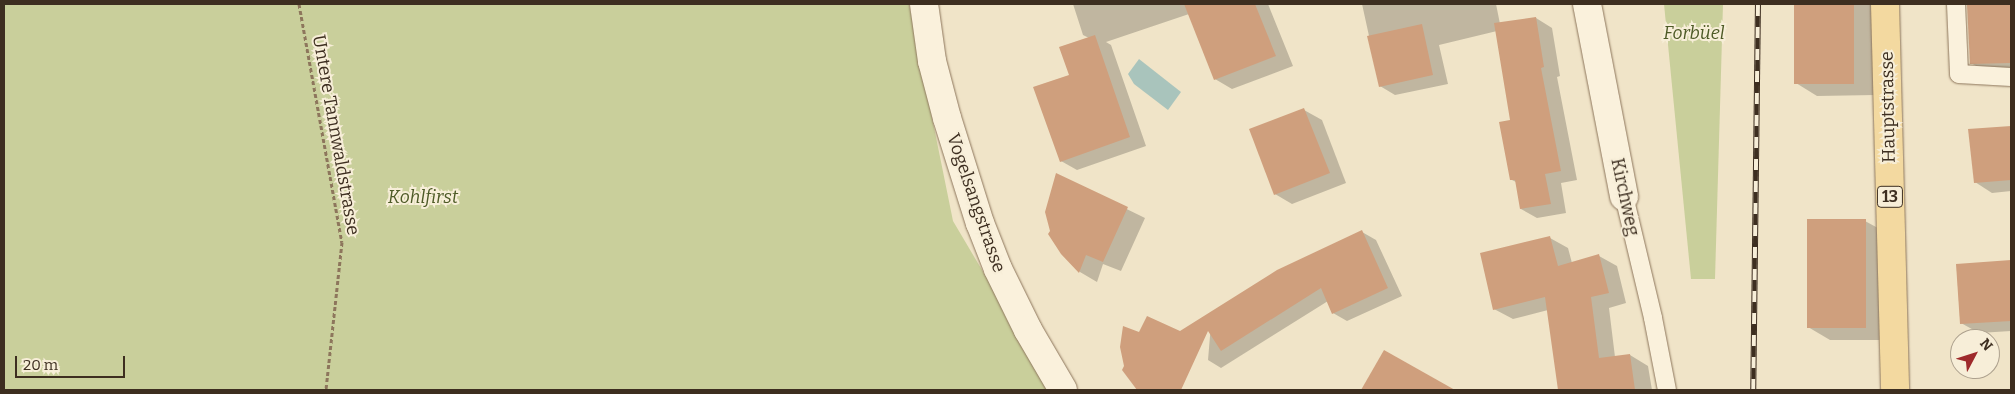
<!DOCTYPE html>
<meta charset="utf-8">
<style>
body{margin:0}
#map{position:relative;width:2015px;height:394px;overflow:hidden;background:#f0e4c8;font-family:Bitter,serif}
div>[style]{position:absolute}
.green>*{inset:0;background:#c9cf9b}
.water>*{inset:0;background:#a9c4bc}
.shadow>*{inset:0;background:#0003}
.building>*{inset:0;background:#cf9f7d}
.path>*{height:3px;margin-top:-1.5px;transform-origin:0;background:repeating-linear-gradient(90deg,#8d765c 0 4px,transparent 0 6.5px)}
.roads{filter:drop-shadow(0 0 1px #8d765c) drop-shadow(0 0 1px #8d765c)}
.lane>*{height:18px;margin:-9px;padding:0 9px;transform-origin:9px;border-radius:9px;background:#faf1dc}
.street>*{height:28px;margin:-14px;padding:0 14px;transform-origin:14px;border-radius:14px;background:#faf1dc}
.secondary>*{height:28px;margin:-14px;padding:0 14px;transform-origin:14px;border-radius:14px;background:#faf1dc}
.primary>*{height:28px;margin:-14px;padding:0 14px;transform-origin:14px;border-radius:14px;background:#f3d9a0}
.rail>*{height:5.5px;margin-top:-2.75px;transform-origin:0;background:repeating-linear-gradient(90deg,#f7eed8 0 11px,#3d2e20 0 22px);box-sizing:border-box;border-block:1px solid #3d2e20}
span{translate:-50% -50%;white-space:nowrap;text-align:center;line-height:1.15;-webkit-text-stroke:4px #f7eed8;paint-order:stroke}
.shield-label span{padding:1px 4px;background:#f7eed8;border:1px solid;border-radius:4px;-webkit-text-stroke-width:0}
.shield-label{font-size:16px;color:#3d2e20;font-weight:700}
.park-label{font-size:18px;color:#4d5a26;font-style:italic}
.street-label{font-size:18px;color:#3d2e20}
.frame{position:absolute;inset:0;border:5px solid #3d2e20;pointer-events:none}
.north{position:absolute;left:1950px;top:329px;width:50px;height:50px;box-sizing:border-box;background:#f7eed8;border:1px solid #ada18e;border-radius:50%;rotate:50deg;font-size:14px;font-weight:700;line-height:20px;text-align:center;color:#3d2e20}
.north::after{content:'';display:block;margin:auto;width:18px;height:22px;background:#9e2a2b;clip-path:polygon(50% 0,100% 100%,50% 72%,0 100%)}
.scale{position:absolute;left:15px;top:356px;width:110px;height:22px;box-sizing:border-box;border:2px solid #3d2e20;border-top:0;padding-left:6px;font-size:15px;line-height:18px;white-space:nowrap;color:#3d2e20;-webkit-text-stroke:4px #f7eed8;paint-order:stroke}
</style>
<div id="map">
<div class="green">
<i style="clip-path:polygon(4px 4px,909px 4px,953px 221px,1053px 390px,4px 390px)"></i>
<i style="clip-path:polygon(1664px 4px,1723px 4px,1715px 279px,1691px 279px)"></i>
</div>
<div class="water">
<i style="clip-path:polygon(1139px 59px,1181px 92px,1168px 110px,1134px 84px,1128px 74px)"></i>
</div>
<div class="shadow">
<i style="clip-path:polygon(1073px 4px,1268px 4px,1293px 66px,1232px 89px,1215px 79px,1189px 14px,1106px 42px,1111px 45px,1146px 146px,1077px 170px,1061px 161px,1070px 75px,1089px 38px,1083px 35px)"></i>
<i style="clip-path:polygon(1362px 4px,1496px 4px,1500px 24px,1536px 18px,1552px 28px,1560px 76px,1557px 77px,1577px 180px,1561px 183px,1566px 213px,1537px 218px,1521px 209px,1516px 182px,1512px 180px,1511px 121px,1497px 31px,1439px 45px,1448px 84px,1395px 95px,1380px 86px)"></i>
<i style="clip-path:polygon(1796px 4px,1875px 4px,1875px 95px,1817px 96px,1796px 83px)"></i>
<i style="clip-path:polygon(1968px 4px,2011px 4px,2011px 75px,1993px 76px,1971px 63px)"></i>
<i style="clip-path:polygon(1304px 110px,1322px 120px,1346px 183px,1292px 204px,1275px 194px)"></i>
<i style="clip-path:polygon(2011px 127px,2011px 191px,1992px 193px,1975px 182px,1970px 130px)"></i>
<i style="clip-path:polygon(1057px 175px,1145px 218px,1121px 271px,1103px 264px,1097px 282px,1080px 272px,1062px 253px,1051px 231px)"></i>
<i style="clip-path:polygon(1865px 221px,1887px 233px,1887px 340px,1830px 340px,1808px 327px)"></i>
<i style="clip-path:polygon(1362px 232px,1376px 240px,1402px 296px,1347px 321px,1333px 313px,1328px 301px,1221px 368px,1208px 360px,1212px 312px)"></i>
<i style="clip-path:polygon(1550px 238px,1568px 248px,1572px 263px,1599px 256px,1617px 266px,1626px 303px,1609px 308px,1615px 357px,1630px 355px,1648px 366px,1652px 390px,1559px 390px,1548px 310px,1513px 319px,1494px 309px)"></i>
<i style="clip-path:polygon(2011px 261px,2011px 331px,1979px 333px,1961px 323px,1958px 265px)"></i>
<i style="clip-path:polygon(1385px 352px,1447px 387px,1445px 390px,1363px 390px)"></i>
<i style="clip-path:polygon(1795px 389px,1836px 390px,1795px 390px)"></i>
</div>
<div class="building">
<i style="clip-path:polygon(1184px 4px,1255px 4px,1276px 56px,1214px 80px)"></i>
<i style="clip-path:polygon(1794px 4px,1854px 4px,1854px 84px,1794px 84px)"></i>
<i style="clip-path:polygon(1967px 4px,2011px 4px,2011px 63px,1970px 64px)"></i>
<i style="clip-path:polygon(1536px 17px,1544px 67px,1541px 68px,1561px 171px,1545px 174px,1551px 204px,1520px 209px,1515px 180px,1510px 180px,1499px 122px,1510px 120px,1494px 23px)"></i>
<i style="clip-path:polygon(1422px 24px,1433px 75px,1379px 87px,1367px 36px)"></i>
<i style="clip-path:polygon(1095px 35px,1130px 137px,1060px 162px,1033px 87px,1069px 75px,1059px 47px)"></i>
<i style="clip-path:polygon(1304px 108px,1330px 173px,1274px 195px,1249px 129px)"></i>
<i style="clip-path:polygon(2011px 126px,2011px 180px,1974px 183px,1968px 129px)"></i>
<i style="clip-path:polygon(1056px 173px,1128px 207px,1103px 262px,1086px 255px,1079px 273px,1061px 254px,1048px 234px,1050px 231px,1045px 212px)"></i>
<i style="clip-path:polygon(1807px 219px,1866px 219px,1866px 328px,1807px 328px)"></i>
<i style="clip-path:polygon(1362px 230px,1388px 288px,1332px 314px,1321px 288px,1221px 351px,1208px 331px,1181px 390px,1137px 390px,1122px 370px,1124px 366px,1120px 347px,1123px 326px,1139px 332px,1147px 316px,1180px 331px,1277px 270px)"></i>
<i style="clip-path:polygon(1550px 236px,1558px 266px,1599px 254px,1609px 293px,1591px 297px,1599px 358px,1630px 354px,1635px 390px,1558px 390px,1545px 297px,1493px 310px,1480px 253px)"></i>
<i style="clip-path:polygon(2011px 260px,2011px 321px,1960px 324px,1956px 264px)"></i>
<i style="clip-path:polygon(1384px 350px,1455px 390px,1361px 390px)"></i>
</div>
<div class="path">
<i style="left:299px;top:4px;width:242px;rotate:79.8deg"></i>
<i style="left:342px;top:242px;width:149px;rotate:96.2deg"></i>
</div>
<div class="roads">
<div class="lane">
<i style="left:1956px;top:4px;width:70px;rotate:87.5deg"></i>
<i style="left:1959px;top:74px;width:52px;rotate:3.3deg"></i>
<i style="left:1624px;top:196px;width:125px;rotate:76.6deg"></i>
<i style="left:1653px;top:318px;width:73px;rotate:79deg"></i>
</div>
<div class="street">
<i style="left:1587px;top:4px;width:196px;rotate:79.1deg"></i>
</div>
<div class="secondary">
<i style="left:924px;top:4px;width:58px;rotate:82deg"></i>
<i style="left:932px;top:61px;width:59px;rotate:75.3deg"></i>
<i style="left:947px;top:118px;width:110px;rotate:72.6deg"></i>
<i style="left:980px;top:223px;width:49px;rotate:68.6deg"></i>
<i style="left:998px;top:269px;width:68px;rotate:63.8deg"></i>
<i style="left:1028px;top:330px;width:69px;rotate:59.7deg"></i>
</div>
<div class="primary">
<i style="left:1885px;top:4px;width:386px;rotate:88.5deg"></i>
</div>
</div>
<div class="rail">
<i style="left:1753px;top:390px;width:386px;rotate:-89.3deg"></i>
</div>
<div class="shield-label">
<span style="left:1890px;top:197px">13</span>
</div>
<div class="park-label">
<span style="left:1694px;top:33px">Forbüel</span>
<span style="left:423px;top:197px">Kohlfirst</span>
</div>
<div class="street-label">
<span style="left:1888px;top:107px;rotate:-91deg">Hauptstrasse</span>
<span style="left:336px;top:135px;rotate:80deg">Untere Tannwaldstrasse</span>
<span style="left:1625px;top:197px;rotate:78deg">Kirchweg</span>
<span style="left:976px;top:203px;rotate:71deg">Vogelsangstrasse</span>
</div>
<div class="frame"></div>
<div class="north">N</div>
<div class="scale">20 m</div>
</div>
